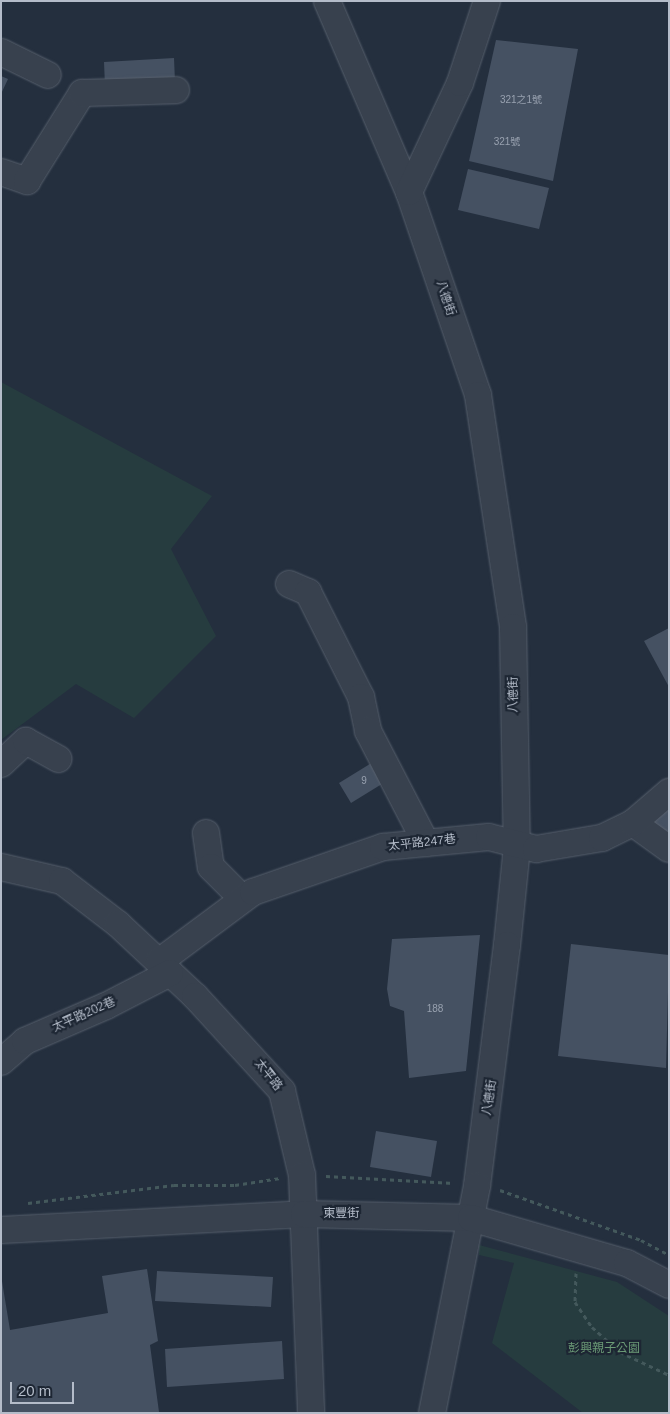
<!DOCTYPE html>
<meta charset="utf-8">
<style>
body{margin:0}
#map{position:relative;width:670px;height:1414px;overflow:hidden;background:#242f3e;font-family:Arial,"Noto Sans TC",sans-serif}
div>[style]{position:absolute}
.green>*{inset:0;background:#263c3f}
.building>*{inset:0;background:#455162}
.path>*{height:3px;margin-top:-1.5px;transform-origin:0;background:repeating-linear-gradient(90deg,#44595c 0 4px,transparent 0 8px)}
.roads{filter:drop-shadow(0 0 1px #565f6c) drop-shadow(0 0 1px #565f6c)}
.minor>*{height:26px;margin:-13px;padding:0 13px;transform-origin:13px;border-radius:13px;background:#38414e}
span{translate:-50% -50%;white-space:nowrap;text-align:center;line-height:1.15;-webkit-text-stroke:4.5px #1d2633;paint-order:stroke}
.number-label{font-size:10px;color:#98a1af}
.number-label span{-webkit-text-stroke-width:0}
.street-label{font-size:12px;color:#b4bcc9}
.park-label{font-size:12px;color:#6b9a76}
.frame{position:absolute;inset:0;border:2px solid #b4bcc9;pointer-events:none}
.scale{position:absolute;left:10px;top:1382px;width:64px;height:22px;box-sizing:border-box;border:2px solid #b4bcc9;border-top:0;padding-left:6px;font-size:15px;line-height:18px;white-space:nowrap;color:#b4bcc9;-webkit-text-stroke:4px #1d2633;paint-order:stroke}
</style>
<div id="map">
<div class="green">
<i style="clip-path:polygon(1px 382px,212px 496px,171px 549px,216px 636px,134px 718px,76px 684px,1px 740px)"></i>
<i style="clip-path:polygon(479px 1245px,617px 1282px,669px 1316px,669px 1413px,583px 1413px,492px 1343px,514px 1263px,479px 1255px)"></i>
</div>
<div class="building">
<i style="clip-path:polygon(496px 40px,578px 49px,553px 181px,469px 161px)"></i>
<i style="clip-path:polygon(174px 58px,175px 82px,105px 86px,104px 62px)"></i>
<i style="clip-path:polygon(1px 76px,8px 79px,1px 94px)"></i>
<i style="clip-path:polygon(468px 169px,549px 188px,539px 229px,458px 210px)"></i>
<i style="clip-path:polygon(669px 628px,669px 687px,644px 641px)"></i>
<i style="clip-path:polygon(378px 759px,390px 779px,351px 803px,339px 783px)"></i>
<i style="clip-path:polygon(669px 801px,669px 838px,651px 825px)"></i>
<i style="clip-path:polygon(480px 935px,466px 1071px,409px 1078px,404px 1011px,390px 1006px,387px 989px,392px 939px)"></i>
<i style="clip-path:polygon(571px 944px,669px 955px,666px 1068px,558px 1056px)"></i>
<i style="clip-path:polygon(376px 1131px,437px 1141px,431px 1177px,370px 1167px)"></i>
<i style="clip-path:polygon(147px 1269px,158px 1341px,150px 1345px,159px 1412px,1px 1413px,1px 1275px,10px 1330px,108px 1313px,102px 1276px)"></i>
<i style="clip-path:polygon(157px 1271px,273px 1277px,271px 1307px,155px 1301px)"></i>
<i style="clip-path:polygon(282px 1341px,284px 1379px,167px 1387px,165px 1349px)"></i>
</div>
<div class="path">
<i style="left:326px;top:1176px;width:128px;rotate:3.1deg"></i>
<i style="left:500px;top:1190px;width:150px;rotate:19.5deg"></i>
<i style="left:641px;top:1240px;width:32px;rotate:28deg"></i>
<i style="left:28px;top:1203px;width:147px;rotate:-7deg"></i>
<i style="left:174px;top:1185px;width:61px"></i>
<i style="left:235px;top:1185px;width:46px;rotate:-8.8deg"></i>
<i style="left:576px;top:1273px;width:29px;rotate:92deg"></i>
<i style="left:575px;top:1302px;width:30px;rotate:56deg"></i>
<i style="left:592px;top:1327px;width:38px;rotate:42deg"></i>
<i style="left:620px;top:1352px;width:54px;rotate:25.1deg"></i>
</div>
<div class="roads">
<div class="minor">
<i style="left:327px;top:1px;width:208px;rotate:66.8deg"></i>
<i style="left:409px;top:192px;width:214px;rotate:71.2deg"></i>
<i style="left:478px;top:395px;width:235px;rotate:81.4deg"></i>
<i style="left:513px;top:627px;width:220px;rotate:89deg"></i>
<i style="left:517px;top:847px;width:99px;rotate:95.8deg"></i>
<i style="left:507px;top:945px;width:243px;rotate:97.1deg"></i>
<i style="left:477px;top:1186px;width:231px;rotate:101.2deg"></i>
<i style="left:1px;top:52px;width:52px;rotate:26.1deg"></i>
<i style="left:1px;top:172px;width:28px;rotate:19deg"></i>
<i style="left:27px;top:181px;width:104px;rotate:-58deg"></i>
<i style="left:82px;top:93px;width:94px;rotate:-1.8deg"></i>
<i style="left:409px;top:192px;width:120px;rotate:-64.9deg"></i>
<i style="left:460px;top:83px;width:86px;rotate:-71.8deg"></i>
<i style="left:289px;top:584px;width:21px;rotate:23deg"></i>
<i style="left:308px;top:592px;width:118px;rotate:63.2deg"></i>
<i style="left:361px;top:697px;width:35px;rotate:78deg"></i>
<i style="left:368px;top:731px;width:126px;rotate:62.6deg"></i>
<i style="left:1px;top:764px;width:34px;rotate:-43deg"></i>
<i style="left:26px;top:741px;width:37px;rotate:29deg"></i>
<i style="left:633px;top:823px;width:44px;rotate:35.8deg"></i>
<i style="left:206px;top:833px;width:34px;rotate:82deg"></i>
<i style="left:211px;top:867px;width:45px;rotate:45deg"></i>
<i style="left:1px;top:867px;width:63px;rotate:12.9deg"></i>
<i style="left:62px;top:881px;width:71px;rotate:37.5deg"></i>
<i style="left:118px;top:924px;width:105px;rotate:43.1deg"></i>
<i style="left:195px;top:996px;width:129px;rotate:47.5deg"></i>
<i style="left:282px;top:1091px;width:86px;rotate:76.6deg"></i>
<i style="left:302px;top:1175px;width:238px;rotate:87.8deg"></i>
<i style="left:159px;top:962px;width:117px;rotate:-36.7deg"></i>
<i style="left:253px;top:892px;width:138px;rotate:-19.1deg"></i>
<i style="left:383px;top:847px;width:106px;rotate:-5.4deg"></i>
<i style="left:489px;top:837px;width:49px;rotate:14.3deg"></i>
<i style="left:536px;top:849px;width:67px;rotate:-9.5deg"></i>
<i style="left:602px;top:838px;width:34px;rotate:-26deg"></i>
<i style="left:633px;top:823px;width:48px;rotate:-40.7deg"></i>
<i style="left:1px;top:1062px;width:32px;rotate:-41deg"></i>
<i style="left:25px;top:1041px;width:88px;rotate:-23.4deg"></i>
<i style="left:106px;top:1006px;width:72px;rotate:-27.3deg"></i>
<i style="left:1px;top:1230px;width:303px;rotate:-3deg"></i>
<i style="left:304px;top:1214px;width:167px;rotate:1.4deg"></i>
<i style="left:471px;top:1218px;width:162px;rotate:16.1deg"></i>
<i style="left:627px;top:1263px;width:47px;rotate:27.6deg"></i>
</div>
</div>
<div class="number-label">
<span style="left:521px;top:100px">321之1號</span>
<span style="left:507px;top:142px">321號</span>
<span style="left:364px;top:781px">9</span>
<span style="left:435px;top:1009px">188</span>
</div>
<div class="street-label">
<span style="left:445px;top:298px;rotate:71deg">八德街</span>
<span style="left:514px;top:695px;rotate:-91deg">八德街</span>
<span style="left:422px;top:843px;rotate:-6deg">太平路247巷</span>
<span style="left:84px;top:1015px;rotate:-24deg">太平路202巷</span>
<span style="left:268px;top:1075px;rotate:52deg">太平路</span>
<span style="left:490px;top:1098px;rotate:-82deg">八德街</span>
<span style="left:341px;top:1214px">東豐街</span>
</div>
<div class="park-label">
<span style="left:604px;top:1349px">彭興親子公園</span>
</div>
<div class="frame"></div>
<div class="scale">20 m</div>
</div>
